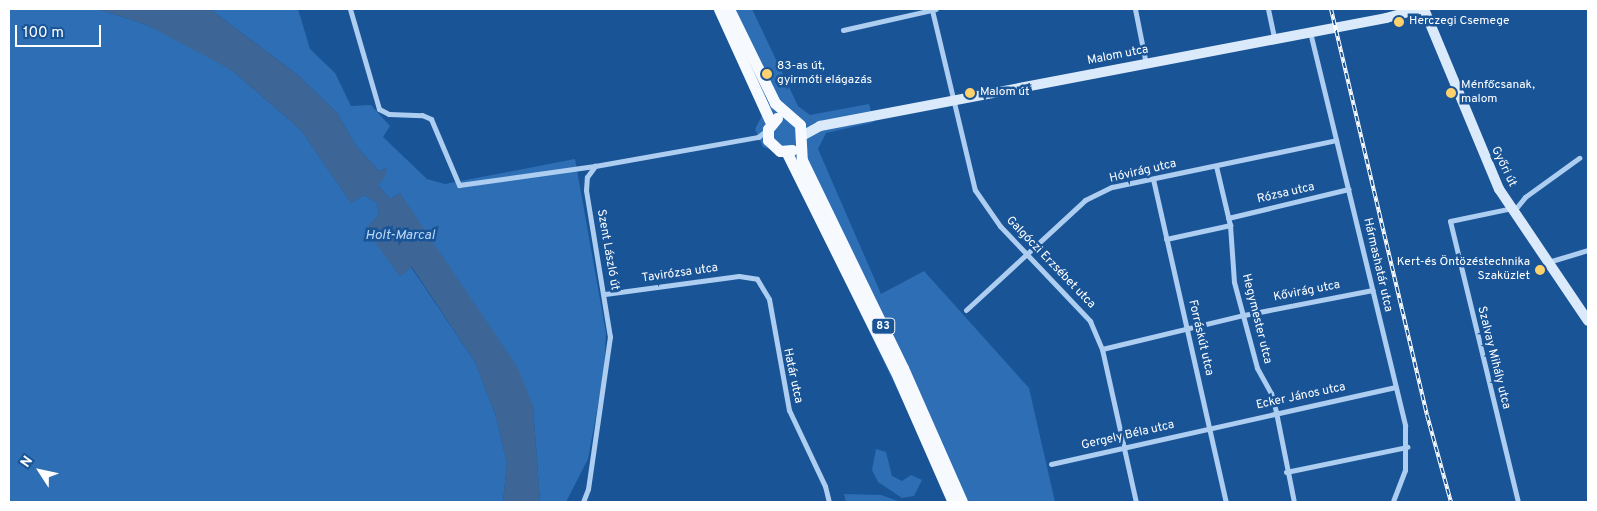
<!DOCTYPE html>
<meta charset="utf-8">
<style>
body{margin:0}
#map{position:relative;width:1597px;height:511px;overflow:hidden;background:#195497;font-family:Overpass,sans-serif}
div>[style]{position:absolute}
.green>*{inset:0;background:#2d6eb4}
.water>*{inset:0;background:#3d6697}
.street>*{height:5px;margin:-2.5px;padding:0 2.5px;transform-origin:2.5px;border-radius:2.5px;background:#adcdf1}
.secondary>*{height:10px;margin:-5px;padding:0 5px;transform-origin:5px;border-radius:5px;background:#dbeafb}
.primary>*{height:11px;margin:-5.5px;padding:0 5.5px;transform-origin:5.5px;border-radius:5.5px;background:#f6faff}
.rail>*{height:4px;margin-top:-2px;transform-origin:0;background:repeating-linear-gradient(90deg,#195497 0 5.5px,#fff 0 11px);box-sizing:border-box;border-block:1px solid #fff}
.dots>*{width:14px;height:14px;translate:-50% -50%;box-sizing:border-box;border:2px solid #195497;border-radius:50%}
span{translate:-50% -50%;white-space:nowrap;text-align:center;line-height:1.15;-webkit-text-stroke:5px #195497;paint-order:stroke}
.shield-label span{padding:1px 4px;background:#195497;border:1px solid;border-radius:4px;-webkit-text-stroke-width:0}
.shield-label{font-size:11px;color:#fff;font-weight:700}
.poi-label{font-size:12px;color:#fff}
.left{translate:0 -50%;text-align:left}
.right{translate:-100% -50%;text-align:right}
.street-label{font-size:12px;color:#fff}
.water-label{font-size:14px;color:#b9d7f7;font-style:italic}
.frame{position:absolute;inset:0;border:10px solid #fff;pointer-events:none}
.north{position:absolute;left:15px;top:446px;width:50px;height:50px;-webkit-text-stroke:4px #195497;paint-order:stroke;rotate:305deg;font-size:14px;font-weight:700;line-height:20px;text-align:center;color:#fff}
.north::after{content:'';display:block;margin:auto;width:18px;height:22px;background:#fff;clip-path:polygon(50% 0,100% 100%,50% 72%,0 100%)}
.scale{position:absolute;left:15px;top:25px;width:86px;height:22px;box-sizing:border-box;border:2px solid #fff;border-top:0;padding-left:6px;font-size:15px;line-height:18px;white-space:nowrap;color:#fff;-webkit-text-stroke:4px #195497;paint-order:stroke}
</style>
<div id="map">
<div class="green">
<i style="clip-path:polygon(9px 9px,98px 9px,147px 25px,197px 49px,233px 71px,301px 130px,351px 203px,364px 195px,377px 203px,379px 215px,366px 229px,400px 276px,411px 267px,475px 362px,495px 413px,507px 463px,503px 502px,9px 502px)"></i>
<i style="clip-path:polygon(210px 9px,298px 9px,310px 49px,335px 73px,351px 106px,371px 105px,390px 126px,383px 137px,427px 179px,445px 184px,575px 159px,606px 333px,604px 372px,588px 459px,566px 502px,540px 502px,533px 406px,400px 193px,390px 199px,377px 184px,387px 168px,379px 171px,356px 146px,337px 113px,299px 76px)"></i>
<i style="clip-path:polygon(714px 9px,752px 9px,798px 106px,810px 115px,869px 104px,874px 122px,826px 133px,818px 149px,881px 294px,924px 271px,1029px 388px,1055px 502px,951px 502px,784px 153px,763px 147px,755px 129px,766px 108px)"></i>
<i style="clip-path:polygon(876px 449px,886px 452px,892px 476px,902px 481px,911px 475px,922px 480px,914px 496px,902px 498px,878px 482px,872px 470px)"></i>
<i style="clip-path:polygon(844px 494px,881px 495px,901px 502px,846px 502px)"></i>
</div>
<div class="water">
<i style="clip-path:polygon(98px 9px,210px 9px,299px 76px,337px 113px,356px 146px,379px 171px,387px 168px,385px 177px,378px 185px,390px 199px,400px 193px,518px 368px,533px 406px,540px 502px,503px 502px,507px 463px,495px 413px,475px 362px,412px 267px,400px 276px,365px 229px,379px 215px,377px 203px,364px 195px,351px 203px,301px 130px,233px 71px,147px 25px)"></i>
</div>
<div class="street">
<i style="left:350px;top:9px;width:104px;rotate:73.8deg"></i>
<i style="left:379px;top:109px;width:11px;rotate:27deg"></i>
<i style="left:389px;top:114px;width:33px;rotate:2deg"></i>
<i style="left:422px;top:115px;width:10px;rotate:24deg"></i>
<i style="left:431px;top:119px;width:72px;rotate:67deg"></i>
<i style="left:459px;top:185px;width:137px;rotate:-8deg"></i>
<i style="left:595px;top:166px;width:166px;rotate:-10.1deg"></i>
<i style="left:758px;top:137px;width:11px;rotate:-38deg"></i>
<i style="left:1135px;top:9px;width:56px;rotate:78.7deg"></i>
<i style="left:1268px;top:9px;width:30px;rotate:78deg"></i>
<i style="left:932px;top:10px;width:185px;rotate:76.6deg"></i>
<i style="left:975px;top:190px;width:44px;rotate:55.2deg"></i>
<i style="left:1000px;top:226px;width:131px;rotate:46.5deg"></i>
<i style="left:1090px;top:321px;width:30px;rotate:67deg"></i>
<i style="left:1102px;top:349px;width:157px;rotate:77.5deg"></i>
<i style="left:843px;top:30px;width:95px;rotate:-12.7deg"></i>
<i style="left:1310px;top:32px;width:405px;rotate:76.4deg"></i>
<i style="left:1405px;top:426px;width:44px;rotate:90deg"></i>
<i style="left:1405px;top:470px;width:34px;rotate:111deg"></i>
<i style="left:1216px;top:166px;width:61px;rotate:76.7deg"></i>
<i style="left:1230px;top:225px;width:57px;rotate:86deg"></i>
<i style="left:1234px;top:282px;width:89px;rotate:75deg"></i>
<i style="left:1257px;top:368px;width:29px;rotate:61deg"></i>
<i style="left:1271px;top:393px;width:20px;rotate:75deg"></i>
<i style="left:1276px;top:412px;width:92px;rotate:78.7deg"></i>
<i style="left:1153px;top:179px;width:331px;rotate:77.3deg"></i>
<i style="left:1228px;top:218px;width:124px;rotate:-13.5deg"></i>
<i style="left:1166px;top:239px;width:66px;rotate:-12.3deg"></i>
<i style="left:1548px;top:262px;width:42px;rotate:-16.7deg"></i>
<i style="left:605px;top:294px;width:135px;rotate:-7.7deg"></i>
<i style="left:739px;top:276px;width:18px;rotate:9deg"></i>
<i style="left:757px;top:279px;width:23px;rotate:59deg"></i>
<i style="left:769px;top:299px;width:113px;rotate:79.8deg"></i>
<i style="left:789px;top:410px;width:84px;rotate:64.7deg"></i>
<i style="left:825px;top:486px;width:16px;rotate:76deg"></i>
<i style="left:966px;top:310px;width:162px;rotate:-42.7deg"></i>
<i style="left:1085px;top:200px;width:30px;rotate:-26deg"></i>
<i style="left:1112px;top:187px;width:229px;rotate:-11.8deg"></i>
<i style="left:1102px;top:349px;width:146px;rotate:-13.5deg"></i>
<i style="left:1244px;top:315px;width:131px;rotate:-11deg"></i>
<i style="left:1051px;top:464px;width:353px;rotate:-12.6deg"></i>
<i style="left:1286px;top:472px;width:124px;rotate:-11.7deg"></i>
<i style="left:583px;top:502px;width:14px;rotate:-69deg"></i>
<i style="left:588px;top:489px;width:154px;rotate:-81.8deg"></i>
<i style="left:610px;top:337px;width:149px;rotate:-99.3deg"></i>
<i style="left:586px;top:190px;width:13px;rotate:-86deg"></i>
<i style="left:587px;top:177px;width:14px;rotate:-54deg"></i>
<i style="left:1518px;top:502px;width:289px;rotate:-103.6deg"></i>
<i style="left:1450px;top:221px;width:68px;rotate:-11.8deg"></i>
<i style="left:1517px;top:207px;width:13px;rotate:-51deg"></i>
<i style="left:1525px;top:197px;width:67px;rotate:-35.8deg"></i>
</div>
<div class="secondary">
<i style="left:1424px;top:9px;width:195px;rotate:67.4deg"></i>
<i style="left:1499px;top:189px;width:159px;rotate:56deg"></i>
<i style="left:802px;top:136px;width:21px;rotate:-29deg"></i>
<i style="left:820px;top:126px;width:576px;rotate:-10.8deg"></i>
<i style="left:1386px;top:18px;width:35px;rotate:-15deg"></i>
</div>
<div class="primary">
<i style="left:719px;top:9px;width:125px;rotate:65.5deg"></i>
<i style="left:729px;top:9px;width:105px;rotate:63.9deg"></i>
<i style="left:775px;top:103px;width:33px;rotate:41deg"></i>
<i style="left:800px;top:125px;width:35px;rotate:87deg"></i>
<i style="left:802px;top:160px;width:231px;rotate:64.1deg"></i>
<i style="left:903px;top:368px;width:146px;rotate:66.2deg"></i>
<i style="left:777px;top:118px;width:14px;rotate:129deg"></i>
<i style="left:768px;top:129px;width:11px;rotate:90deg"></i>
<i style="left:768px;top:140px;width:16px;rotate:43deg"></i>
<i style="left:780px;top:151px;width:12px;rotate:-5deg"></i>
<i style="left:786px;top:151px;width:252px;rotate:63.6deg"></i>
<i style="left:898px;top:377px;width:137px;rotate:66.3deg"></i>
</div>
<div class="rail">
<i style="left:1331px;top:9px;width:417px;rotate:76.7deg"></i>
<i style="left:1427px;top:415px;width:90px;rotate:74.6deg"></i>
</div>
<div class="dots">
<i style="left:1399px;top:22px;background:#ffd16c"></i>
<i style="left:767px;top:74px;background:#ffd16c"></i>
<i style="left:970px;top:93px;background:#ffd16c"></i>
<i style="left:1451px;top:93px;background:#ffd16c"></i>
<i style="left:1540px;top:270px;background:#ffd16c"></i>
</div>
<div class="shield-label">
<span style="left:883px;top:326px">83</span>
</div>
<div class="poi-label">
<span class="left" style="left:1409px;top:22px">Herczegi Csemege</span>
<span class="left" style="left:777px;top:74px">83-as út,<br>gyirmóti elágazás</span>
<span class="left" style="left:1461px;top:93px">Ménfőcsanak,<br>malom</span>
<span class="left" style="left:980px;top:93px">Malom út</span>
<span class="right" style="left:1530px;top:270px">Kert-és Öntözéstechnika<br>Szaküzlet</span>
</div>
<div class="street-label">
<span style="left:1118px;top:56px;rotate:-11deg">Malom utca</span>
<span style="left:1503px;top:167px;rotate:64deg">Győri út</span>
<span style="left:1143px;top:172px;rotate:-13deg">Hóvirág utca</span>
<span style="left:1286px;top:194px;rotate:-13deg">Rózsa utca</span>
<span style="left:607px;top:250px;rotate:80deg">Szent László út</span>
<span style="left:1050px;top:263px;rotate:46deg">Galgóczi Erzsébet utca</span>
<span style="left:1377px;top:265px;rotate:77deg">Hármashatár utca</span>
<span style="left:680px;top:274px;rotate:-8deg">Tavirózsa utca</span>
<span style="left:1307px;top:292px;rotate:-11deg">Kővirág utca</span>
<span style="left:1256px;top:319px;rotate:76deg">Hegymester utca</span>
<span style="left:1200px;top:338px;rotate:77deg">Forráskút utca</span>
<span style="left:1493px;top:358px;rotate:76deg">Szalvay Mihály utca</span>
<span style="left:792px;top:376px;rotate:78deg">Határ utca</span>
<span style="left:1301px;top:397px;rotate:-12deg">Ecker János utca</span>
<span style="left:1128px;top:436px;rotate:-13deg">Gergely Béla utca</span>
</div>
<div class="water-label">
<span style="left:400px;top:236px">Holt-Marcal</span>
</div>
<div class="frame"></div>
<div class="north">N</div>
<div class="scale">100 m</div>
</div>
